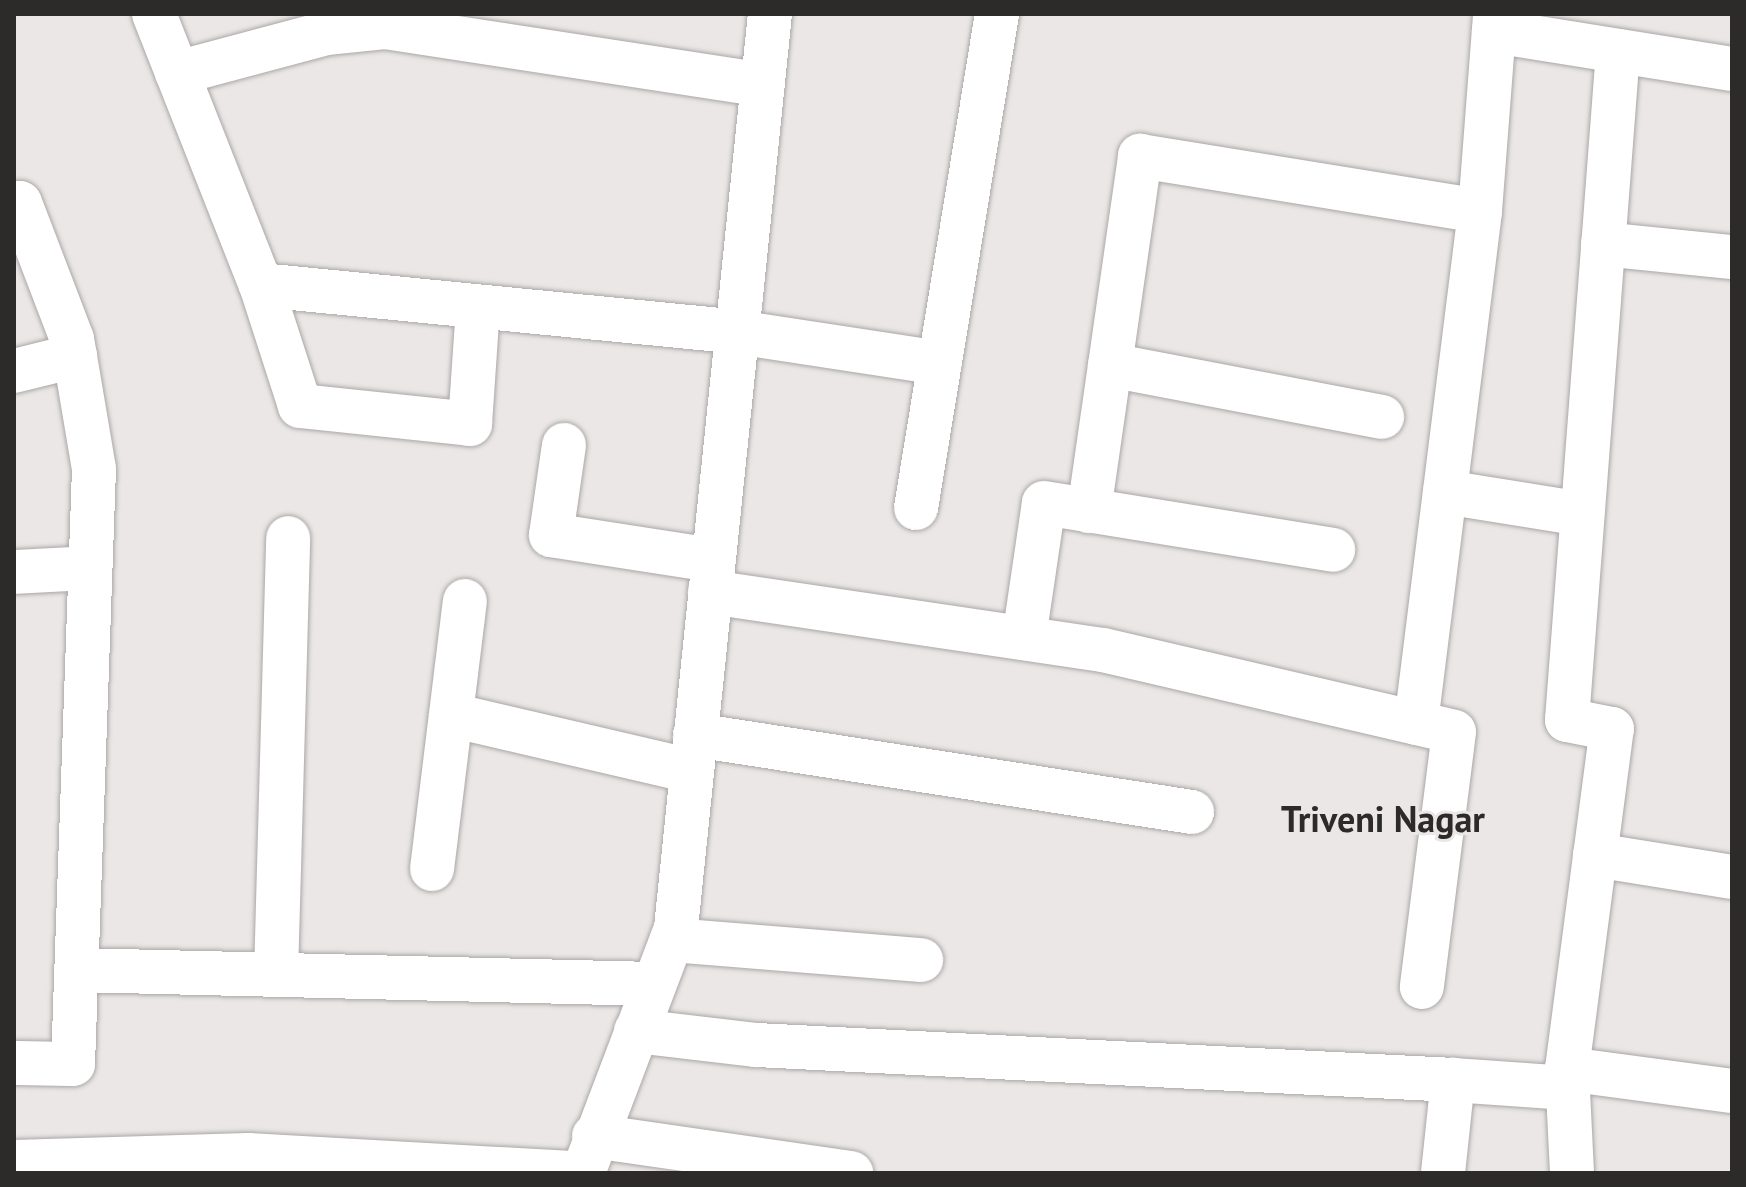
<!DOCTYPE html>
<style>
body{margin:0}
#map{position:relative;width:1746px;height:1187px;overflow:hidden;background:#eae7e6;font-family:"PT Sans",sans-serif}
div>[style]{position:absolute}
.roads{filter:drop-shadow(0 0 2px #aba7a6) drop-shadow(0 0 2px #aba7a6)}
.minor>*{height:44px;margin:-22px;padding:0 22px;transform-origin:22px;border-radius:22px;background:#fff}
span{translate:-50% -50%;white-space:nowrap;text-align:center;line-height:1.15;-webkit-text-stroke:6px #eae7e6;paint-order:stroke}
.district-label{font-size:36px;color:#2c2b2a;font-weight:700}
.frame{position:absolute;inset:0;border:16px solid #2c2b2a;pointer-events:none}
</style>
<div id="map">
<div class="roads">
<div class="minor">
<i style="left:154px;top:14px;width:291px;rotate:68.5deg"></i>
<i style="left:261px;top:285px;width:127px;rotate:72.1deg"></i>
<i style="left:300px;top:406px;width:171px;rotate:6deg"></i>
<i style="left:470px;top:424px;width:117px;rotate:-86.1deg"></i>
<i style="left:1494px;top:31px;width:241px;rotate:9.1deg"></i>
<i style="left:177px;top:73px;width:154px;rotate:-15deg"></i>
<i style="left:326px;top:33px;width:59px;rotate:-5.8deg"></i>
<i style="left:385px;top:27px;width:382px;rotate:8.7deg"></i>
<i style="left:14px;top:204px;width:6px;rotate:-9deg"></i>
<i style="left:20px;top:203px;width:146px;rotate:69.1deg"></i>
<i style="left:72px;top:339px;width:132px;rotate:80.4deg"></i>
<i style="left:94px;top:469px;width:595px;rotate:92.02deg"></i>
<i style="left:73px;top:1064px;width:59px;rotate:-179deg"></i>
<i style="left:1603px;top:244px;width:130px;rotate:5.8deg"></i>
<i style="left:261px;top:285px;width:478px;rotate:5.6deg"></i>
<i style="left:737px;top:332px;width:205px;rotate:8.7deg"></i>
<i style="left:1110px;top:365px;width:277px;rotate:10.8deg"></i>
<i style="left:14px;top:371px;width:63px;rotate:-13.8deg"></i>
<i style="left:564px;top:445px;width:91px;rotate:98.2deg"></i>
<i style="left:551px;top:535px;width:164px;rotate:8.8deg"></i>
<i style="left:1445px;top:492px;width:139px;rotate:9.1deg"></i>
<i style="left:916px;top:508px;width:501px;rotate:-80.69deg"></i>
<i style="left:1089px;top:511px;width:359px;rotate:-81.8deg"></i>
<i style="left:1140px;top:156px;width:344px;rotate:9.2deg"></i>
<i style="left:14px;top:572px;width:76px;rotate:-3deg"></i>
<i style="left:710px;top:592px;width:397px;rotate:8.4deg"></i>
<i style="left:1103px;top:650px;width:360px;rotate:13.1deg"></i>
<i style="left:1454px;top:732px;width:257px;rotate:97.2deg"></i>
<i style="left:1024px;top:638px;width:136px;rotate:-81.6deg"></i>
<i style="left:1044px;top:503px;width:293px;rotate:9.2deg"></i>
<i style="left:451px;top:715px;width:247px;rotate:13.1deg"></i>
<i style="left:1416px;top:723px;width:516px;rotate:-82.87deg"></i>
<i style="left:1480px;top:211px;width:198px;rotate:-85.6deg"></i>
<i style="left:695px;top:735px;width:503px;rotate:8.81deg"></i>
<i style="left:1595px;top:855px;width:139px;rotate:9.1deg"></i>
<i style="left:432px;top:869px;width:270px;rotate:-83deg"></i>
<i style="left:672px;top:940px;width:250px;rotate:4.6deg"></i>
<i style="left:77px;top:970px;width:577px;rotate:1.39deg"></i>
<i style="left:276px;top:975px;width:437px;rotate:-88.4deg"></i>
<i style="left:636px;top:1031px;width:121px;rotate:6.7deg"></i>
<i style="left:756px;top:1045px;width:698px;rotate:2.87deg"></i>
<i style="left:1567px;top:1069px;width:166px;rotate:7.6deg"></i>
<i style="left:594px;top:1136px;width:260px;rotate:8.2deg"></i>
<i style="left:14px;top:1162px;width:234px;rotate:-1.7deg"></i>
<i style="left:248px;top:1155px;width:324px;rotate:3.2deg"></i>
<i style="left:583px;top:1173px;width:262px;rotate:-69.2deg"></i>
<i style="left:676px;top:928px;width:919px;rotate:-84.13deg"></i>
<i style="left:1443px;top:1173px;width:94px;rotate:-83.9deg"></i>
<i style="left:1453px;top:1080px;width:115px;rotate:4deg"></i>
<i style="left:1572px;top:1173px;width:104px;rotate:-92.8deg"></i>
<i style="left:1567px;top:1069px;width:343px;rotate:-82.5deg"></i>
<i style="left:1612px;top:729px;width:46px;rotate:-168.7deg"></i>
<i style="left:1567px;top:720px;width:671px;rotate:-85.64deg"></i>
</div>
</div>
<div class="district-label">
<span style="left:1383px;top:819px">Triveni Nagar</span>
</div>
<div class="frame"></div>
</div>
